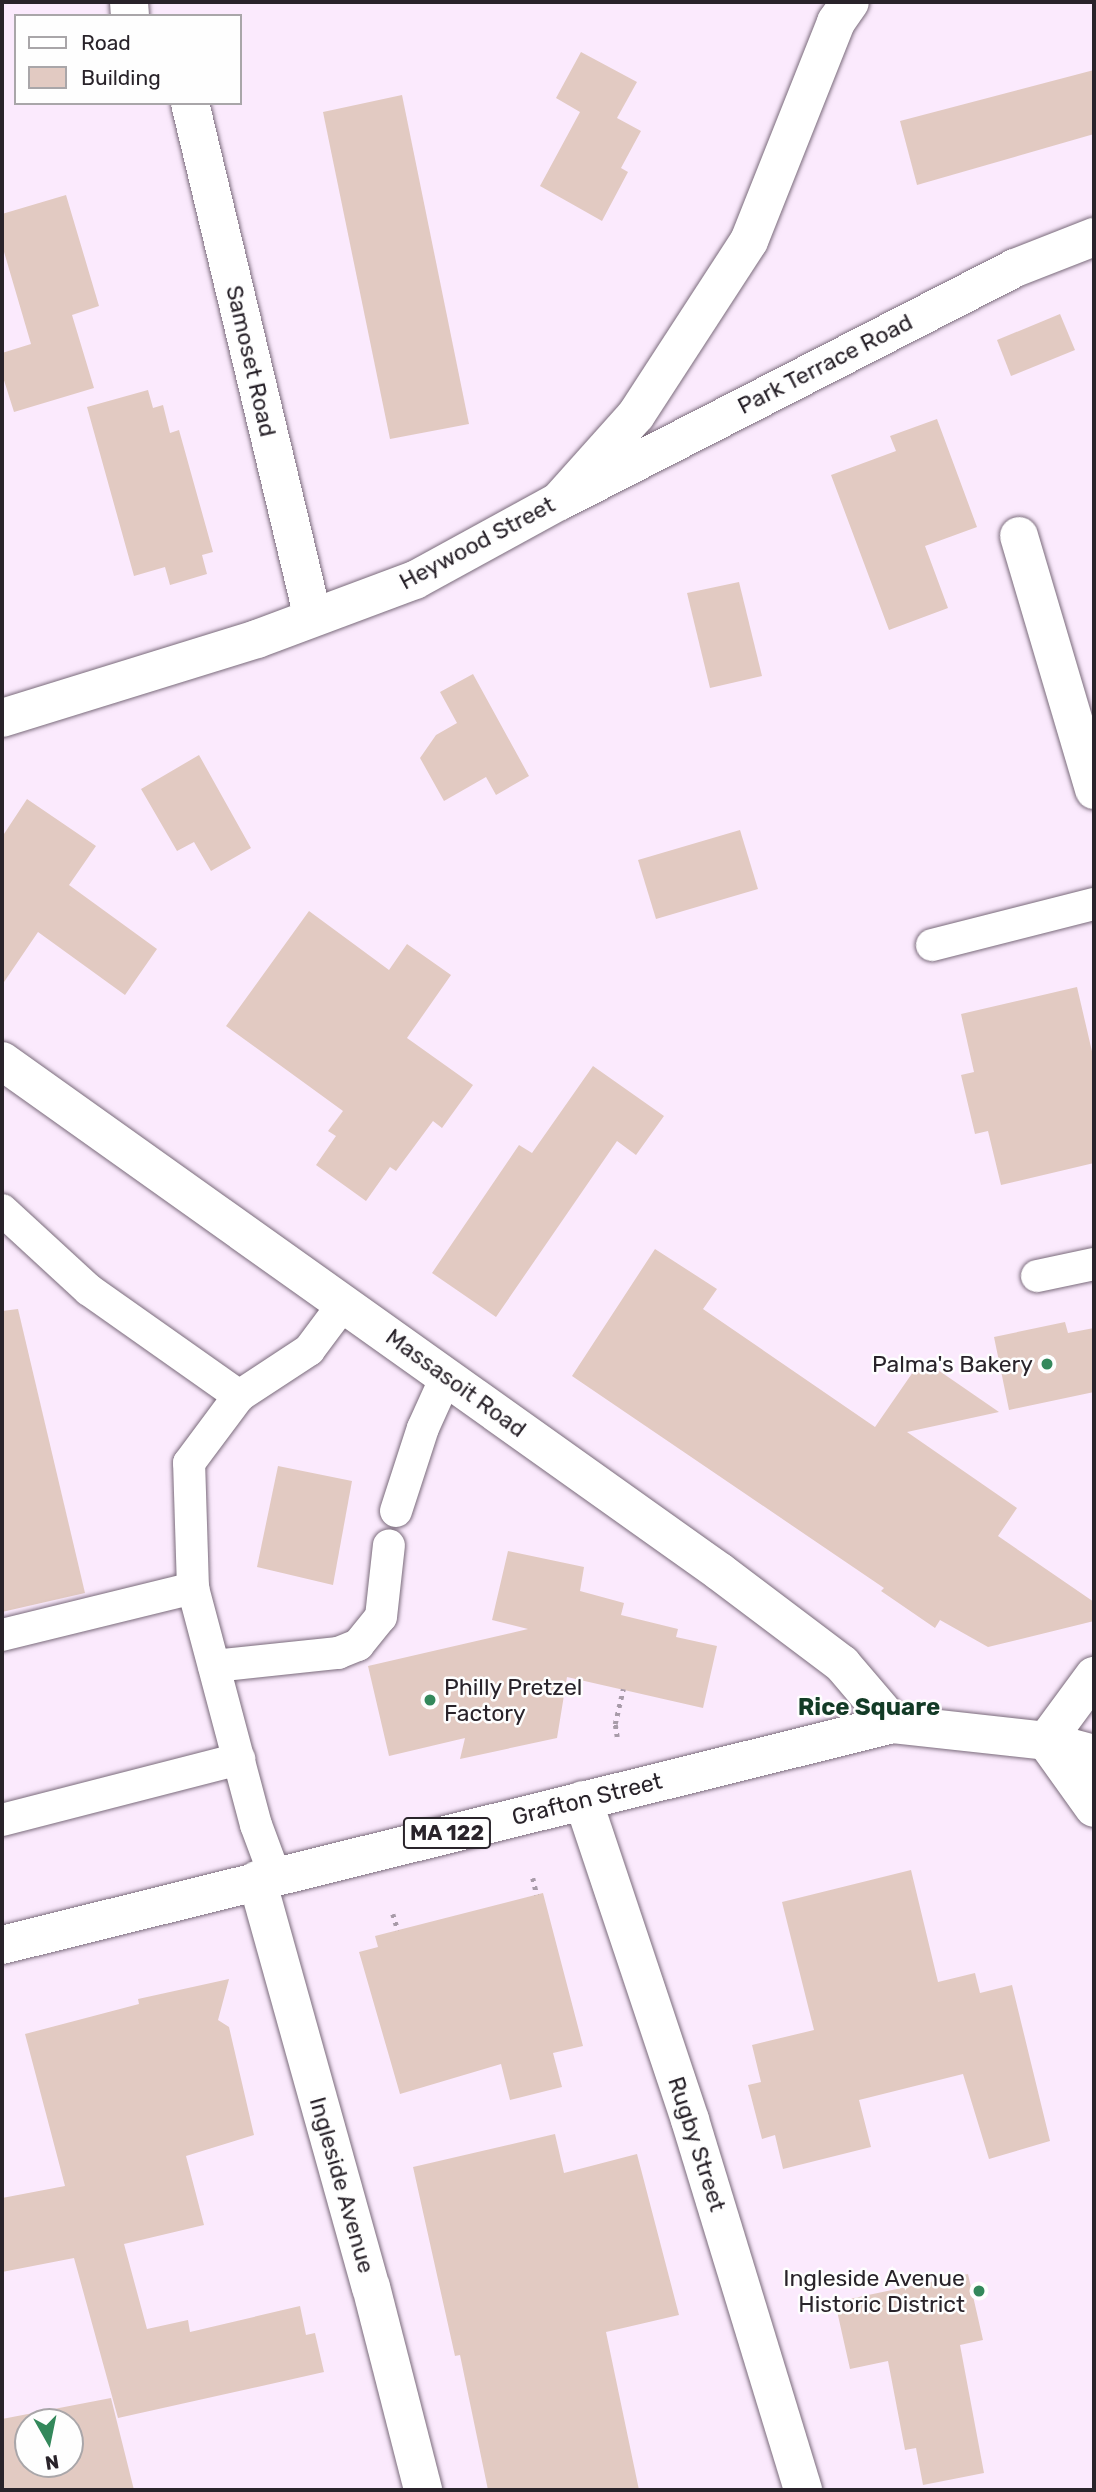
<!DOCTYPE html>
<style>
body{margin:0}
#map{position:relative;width:1096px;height:2492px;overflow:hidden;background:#fbeafd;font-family:Rubik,sans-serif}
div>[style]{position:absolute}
.building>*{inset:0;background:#e2cac2}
.path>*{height:4.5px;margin-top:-2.25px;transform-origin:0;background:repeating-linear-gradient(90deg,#a89ba9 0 3.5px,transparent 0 8.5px)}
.roads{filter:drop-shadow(0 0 2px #7a6b7b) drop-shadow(0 0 2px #7a6b7b)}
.service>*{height:32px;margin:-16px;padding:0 16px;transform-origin:16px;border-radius:16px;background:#fff}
.minor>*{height:38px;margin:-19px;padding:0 19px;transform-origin:19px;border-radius:19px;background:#fff}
.tertiary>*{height:38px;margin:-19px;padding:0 19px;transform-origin:19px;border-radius:19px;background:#fff}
.secondary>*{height:38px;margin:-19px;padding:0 19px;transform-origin:19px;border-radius:19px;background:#fff}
.trunk>*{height:38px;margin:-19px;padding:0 19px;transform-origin:19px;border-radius:19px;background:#fff}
.dots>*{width:19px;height:19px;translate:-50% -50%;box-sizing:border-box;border:4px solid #fefefe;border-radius:50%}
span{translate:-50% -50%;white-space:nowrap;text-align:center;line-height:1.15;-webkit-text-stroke:5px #fefefe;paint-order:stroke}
.shield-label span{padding:2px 5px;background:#fefefe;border:2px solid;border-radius:5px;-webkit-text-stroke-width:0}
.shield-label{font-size:21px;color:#29232a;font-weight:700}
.street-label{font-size:23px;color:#29232a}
.poi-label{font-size:23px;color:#29232a}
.right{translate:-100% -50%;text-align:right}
.left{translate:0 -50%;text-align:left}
.neighbourhood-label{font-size:24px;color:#133b26;font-weight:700}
.frame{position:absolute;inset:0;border:4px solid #29232a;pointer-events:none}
.legend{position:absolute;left:14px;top:14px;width:228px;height:91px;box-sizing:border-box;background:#fefefe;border:2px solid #a9a6a9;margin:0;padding:9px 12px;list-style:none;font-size:21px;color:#29232a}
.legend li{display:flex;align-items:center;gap:14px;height:35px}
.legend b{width:35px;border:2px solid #a9a6a9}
.north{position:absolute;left:14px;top:2408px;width:70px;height:70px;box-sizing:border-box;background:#fefefe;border:2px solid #a9a6a9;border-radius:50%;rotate:171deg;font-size:19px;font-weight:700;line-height:28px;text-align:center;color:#29232a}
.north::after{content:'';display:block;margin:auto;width:24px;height:32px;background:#33885b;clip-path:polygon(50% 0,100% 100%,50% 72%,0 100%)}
</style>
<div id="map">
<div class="building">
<i style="clip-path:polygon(581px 52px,637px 82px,617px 118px,641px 131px,621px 168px,628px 172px,602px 221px,540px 186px,580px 112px,556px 98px)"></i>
<i style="clip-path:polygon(1094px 70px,1094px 134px,917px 185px,900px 121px)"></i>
<i style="clip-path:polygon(402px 95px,469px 424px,390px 439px,323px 112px)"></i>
<i style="clip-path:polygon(66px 195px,99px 306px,72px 315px,94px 388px,14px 412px,2px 374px,2px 353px,31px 344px,2px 245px,2px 214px)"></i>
<i style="clip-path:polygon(1060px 314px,1075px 350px,1011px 376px,997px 340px)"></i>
<i style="clip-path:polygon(148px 390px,153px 408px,163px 405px,170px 433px,179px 430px,213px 552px,202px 555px,207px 574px,170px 585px,165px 567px,134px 576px,87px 407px)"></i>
<i style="clip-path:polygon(937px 419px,977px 527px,925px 546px,948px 608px,889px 630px,831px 475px,896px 451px,890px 436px)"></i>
<i style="clip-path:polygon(739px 582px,762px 676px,710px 688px,687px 593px)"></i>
<i style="clip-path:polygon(473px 674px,529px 776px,496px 795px,486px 777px,444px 801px,420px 758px,436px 735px,457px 723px,440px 692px)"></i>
<i style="clip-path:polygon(199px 755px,251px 848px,211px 871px,194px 842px,177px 851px,141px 789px)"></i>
<i style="clip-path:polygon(27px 799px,96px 846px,69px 885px,157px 949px,125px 995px,38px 932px,2px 985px,2px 837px)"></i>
<i style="clip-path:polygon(740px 830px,758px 889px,656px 919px,638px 860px)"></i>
<i style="clip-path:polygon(309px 911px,389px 970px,407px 944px,451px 975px,407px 1038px,473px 1085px,442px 1128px,433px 1121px,396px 1171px,390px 1167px,366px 1201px,316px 1165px,336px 1136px,328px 1131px,343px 1111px,226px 1026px)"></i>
<i style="clip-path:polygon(1077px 987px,1094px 1060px,1094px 1163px,1001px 1185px,988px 1131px,975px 1134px,961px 1075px,974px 1072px,961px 1014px)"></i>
<i style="clip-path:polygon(593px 1066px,664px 1116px,636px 1155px,617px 1141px,496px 1317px,432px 1273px,519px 1145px,532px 1153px)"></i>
<i style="clip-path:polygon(655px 1249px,717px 1289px,703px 1309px,875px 1427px,922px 1359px,999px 1412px,907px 1432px,1017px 1508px,998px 1536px,1094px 1602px,1094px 1621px,988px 1647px,940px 1620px,935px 1628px,881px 1591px,884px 1588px,572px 1376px)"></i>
<i style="clip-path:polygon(18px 1309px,85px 1593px,2px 1612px,2px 1311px)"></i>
<i style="clip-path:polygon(1065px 1322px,1068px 1333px,1094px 1328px,1094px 1392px,1009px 1410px,994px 1337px)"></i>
<i style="clip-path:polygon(278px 1466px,352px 1481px,333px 1585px,257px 1567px)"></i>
<i style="clip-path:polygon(508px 1551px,584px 1567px,580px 1591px,624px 1603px,621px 1615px,678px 1629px,676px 1637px,717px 1646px,703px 1708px,567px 1677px,557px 1738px,460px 1759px,465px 1738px,389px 1756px,368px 1666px,528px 1629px,492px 1620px)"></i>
<i style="clip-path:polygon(911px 1870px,938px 1982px,975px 1973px,980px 1993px,1012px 1985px,1050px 2141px,989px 2159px,963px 2074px,859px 2100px,871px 2147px,783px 2169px,775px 2135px,762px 2139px,748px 2085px,761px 2082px,752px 2045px,814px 2030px,782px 1902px)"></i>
<i style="clip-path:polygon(543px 1893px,583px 2046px,553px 2053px,562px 2087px,510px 2100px,501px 2064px,400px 2094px,359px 1952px,378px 1947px,375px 1936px)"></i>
<i style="clip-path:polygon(229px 1979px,218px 2020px,229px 2027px,254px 2135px,186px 2156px,204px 2225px,124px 2244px,147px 2329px,188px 2320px,190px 2332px,300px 2306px,306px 2335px,315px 2333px,324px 2372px,118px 2418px,74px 2258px,2px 2272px,2px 2198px,65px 2186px,25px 2034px,139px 2004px,138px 1999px)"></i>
<i style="clip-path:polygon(555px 2134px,564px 2173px,637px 2154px,679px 2315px,606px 2332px,639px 2490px,488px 2490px,460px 2355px,455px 2356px,413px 2167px)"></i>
<i style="clip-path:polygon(968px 2274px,983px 2340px,960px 2345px,984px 2473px,923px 2485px,916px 2448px,905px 2450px,888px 2361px,850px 2369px,835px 2302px)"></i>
<i style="clip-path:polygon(evenodd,111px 2398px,134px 2490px,2px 2490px,2px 2419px,111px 2398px,28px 2422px,70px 2422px,70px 2464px,28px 2464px,28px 2422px)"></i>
</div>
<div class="path">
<i style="left:617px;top:1737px;width:13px;rotate:-99deg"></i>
<i style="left:615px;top:1724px;width:36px;rotate:-77deg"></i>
<i style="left:533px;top:1878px;width:17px;rotate:77deg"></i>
<i style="left:393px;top:1914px;width:17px;rotate:73deg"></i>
</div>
<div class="roads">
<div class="service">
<i style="left:932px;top:945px;width:167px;rotate:-14.2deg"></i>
<i style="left:2px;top:1210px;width:118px;rotate:42.6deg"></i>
<i style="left:89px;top:1290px;width:184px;rotate:35.2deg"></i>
<i style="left:1037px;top:1276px;width:58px;rotate:-11.9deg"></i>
<i style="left:396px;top:1511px;width:87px;rotate:-72deg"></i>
<i style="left:423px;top:1428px;width:56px;rotate:-65.7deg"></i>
<i style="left:2px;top:1635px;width:197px;rotate:-13.8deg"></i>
<i style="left:214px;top:1666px;width:125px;rotate:-6deg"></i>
<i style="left:338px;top:1653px;width:22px;rotate:-22deg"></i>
<i style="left:358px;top:1645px;width:36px;rotate:-51deg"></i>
<i style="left:381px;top:1617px;width:72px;rotate:-83.7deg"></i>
<i style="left:2px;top:1820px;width:245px;rotate:-14.4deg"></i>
<i style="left:275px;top:1876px;width:54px;rotate:-110.4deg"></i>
<i style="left:256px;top:1825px;width:245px;rotate:-104.9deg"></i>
<i style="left:193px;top:1588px;width:125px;rotate:-91.8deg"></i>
<i style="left:189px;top:1463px;width:84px;rotate:-53.3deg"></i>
<i style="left:239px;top:1396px;width:84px;rotate:-33.3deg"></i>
<i style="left:309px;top:1350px;width:59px;rotate:-53.3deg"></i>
</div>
<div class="minor">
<i style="left:129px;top:2px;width:14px;rotate:86deg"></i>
<i style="left:190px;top:103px;width:529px;rotate:76.57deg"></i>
<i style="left:560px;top:501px;width:511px;rotate:-27.12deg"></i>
<i style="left:1015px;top:268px;width:85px;rotate:-21.4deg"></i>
<i style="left:1019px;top:536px;width:265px;rotate:73.5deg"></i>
<i style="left:1046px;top:1741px;width:81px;rotate:-53.6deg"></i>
<i style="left:583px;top:1800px;width:337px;rotate:71.5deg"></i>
<i style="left:690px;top:2120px;width:387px;rotate:73deg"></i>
<i style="left:257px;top:1880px;width:423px;rotate:74.4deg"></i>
<i style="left:371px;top:2287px;width:210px;rotate:75.6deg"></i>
</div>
<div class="tertiary">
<i style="left:2px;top:718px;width:267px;rotate:-17.2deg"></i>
<i style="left:257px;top:639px;width:169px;rotate:-20.5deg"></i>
<i style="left:415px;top:580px;width:164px;rotate:-28.7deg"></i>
<i style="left:559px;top:501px;width:115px;rotate:-48.2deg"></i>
<i style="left:636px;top:415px;width:207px;rotate:-57deg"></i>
<i style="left:749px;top:241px;width:236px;rotate:-68.3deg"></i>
<i style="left:836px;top:22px;width:24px;rotate:-55deg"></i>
<i style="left:1046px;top:1741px;width:82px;rotate:54.4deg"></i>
</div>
<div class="secondary">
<i style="left:2px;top:1061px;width:881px;rotate:35.44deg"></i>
<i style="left:720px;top:1572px;width:153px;rotate:37deg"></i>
<i style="left:842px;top:1664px;width:79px;rotate:49.6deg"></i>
</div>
<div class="trunk">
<i style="left:2px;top:1945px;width:918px;rotate:-13.93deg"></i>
<i style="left:893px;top:1724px;width:154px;rotate:6.3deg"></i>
<i style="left:1046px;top:1741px;width:50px;rotate:15.2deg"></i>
</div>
</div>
<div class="dots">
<i style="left:1047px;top:1364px;background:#33885b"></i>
<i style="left:430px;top:1700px;background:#33885b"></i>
<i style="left:979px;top:2291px;background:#33885b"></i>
</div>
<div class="shield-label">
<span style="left:447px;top:1833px">MA 122</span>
</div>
<div class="street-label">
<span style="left:251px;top:361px;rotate:77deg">Samoset Road</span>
<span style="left:825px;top:364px;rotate:-27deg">Park Terrace Road</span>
<span style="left:477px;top:543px;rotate:-28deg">Heywood Street</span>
<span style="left:456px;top:1383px;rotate:36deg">Massasoit Road</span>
<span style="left:587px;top:1799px;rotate:-14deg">Grafton Street</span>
<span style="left:697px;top:2144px;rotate:72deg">Rugby Street</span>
<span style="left:342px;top:2185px;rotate:74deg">Ingleside Avenue</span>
</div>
<div class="poi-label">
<span class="right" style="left:1033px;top:1364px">Palma's Bakery</span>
<span class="left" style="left:444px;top:1700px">Philly Pretzel<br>Factory</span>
<span class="right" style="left:965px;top:2291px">Ingleside Avenue<br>Historic District</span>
</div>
<div class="neighbourhood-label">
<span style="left:869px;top:1708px">Rice Square</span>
</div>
<div class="frame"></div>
<ul class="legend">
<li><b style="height:9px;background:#fff"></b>Road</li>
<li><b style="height:19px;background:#e2cac2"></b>Building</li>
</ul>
<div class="north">N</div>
</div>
